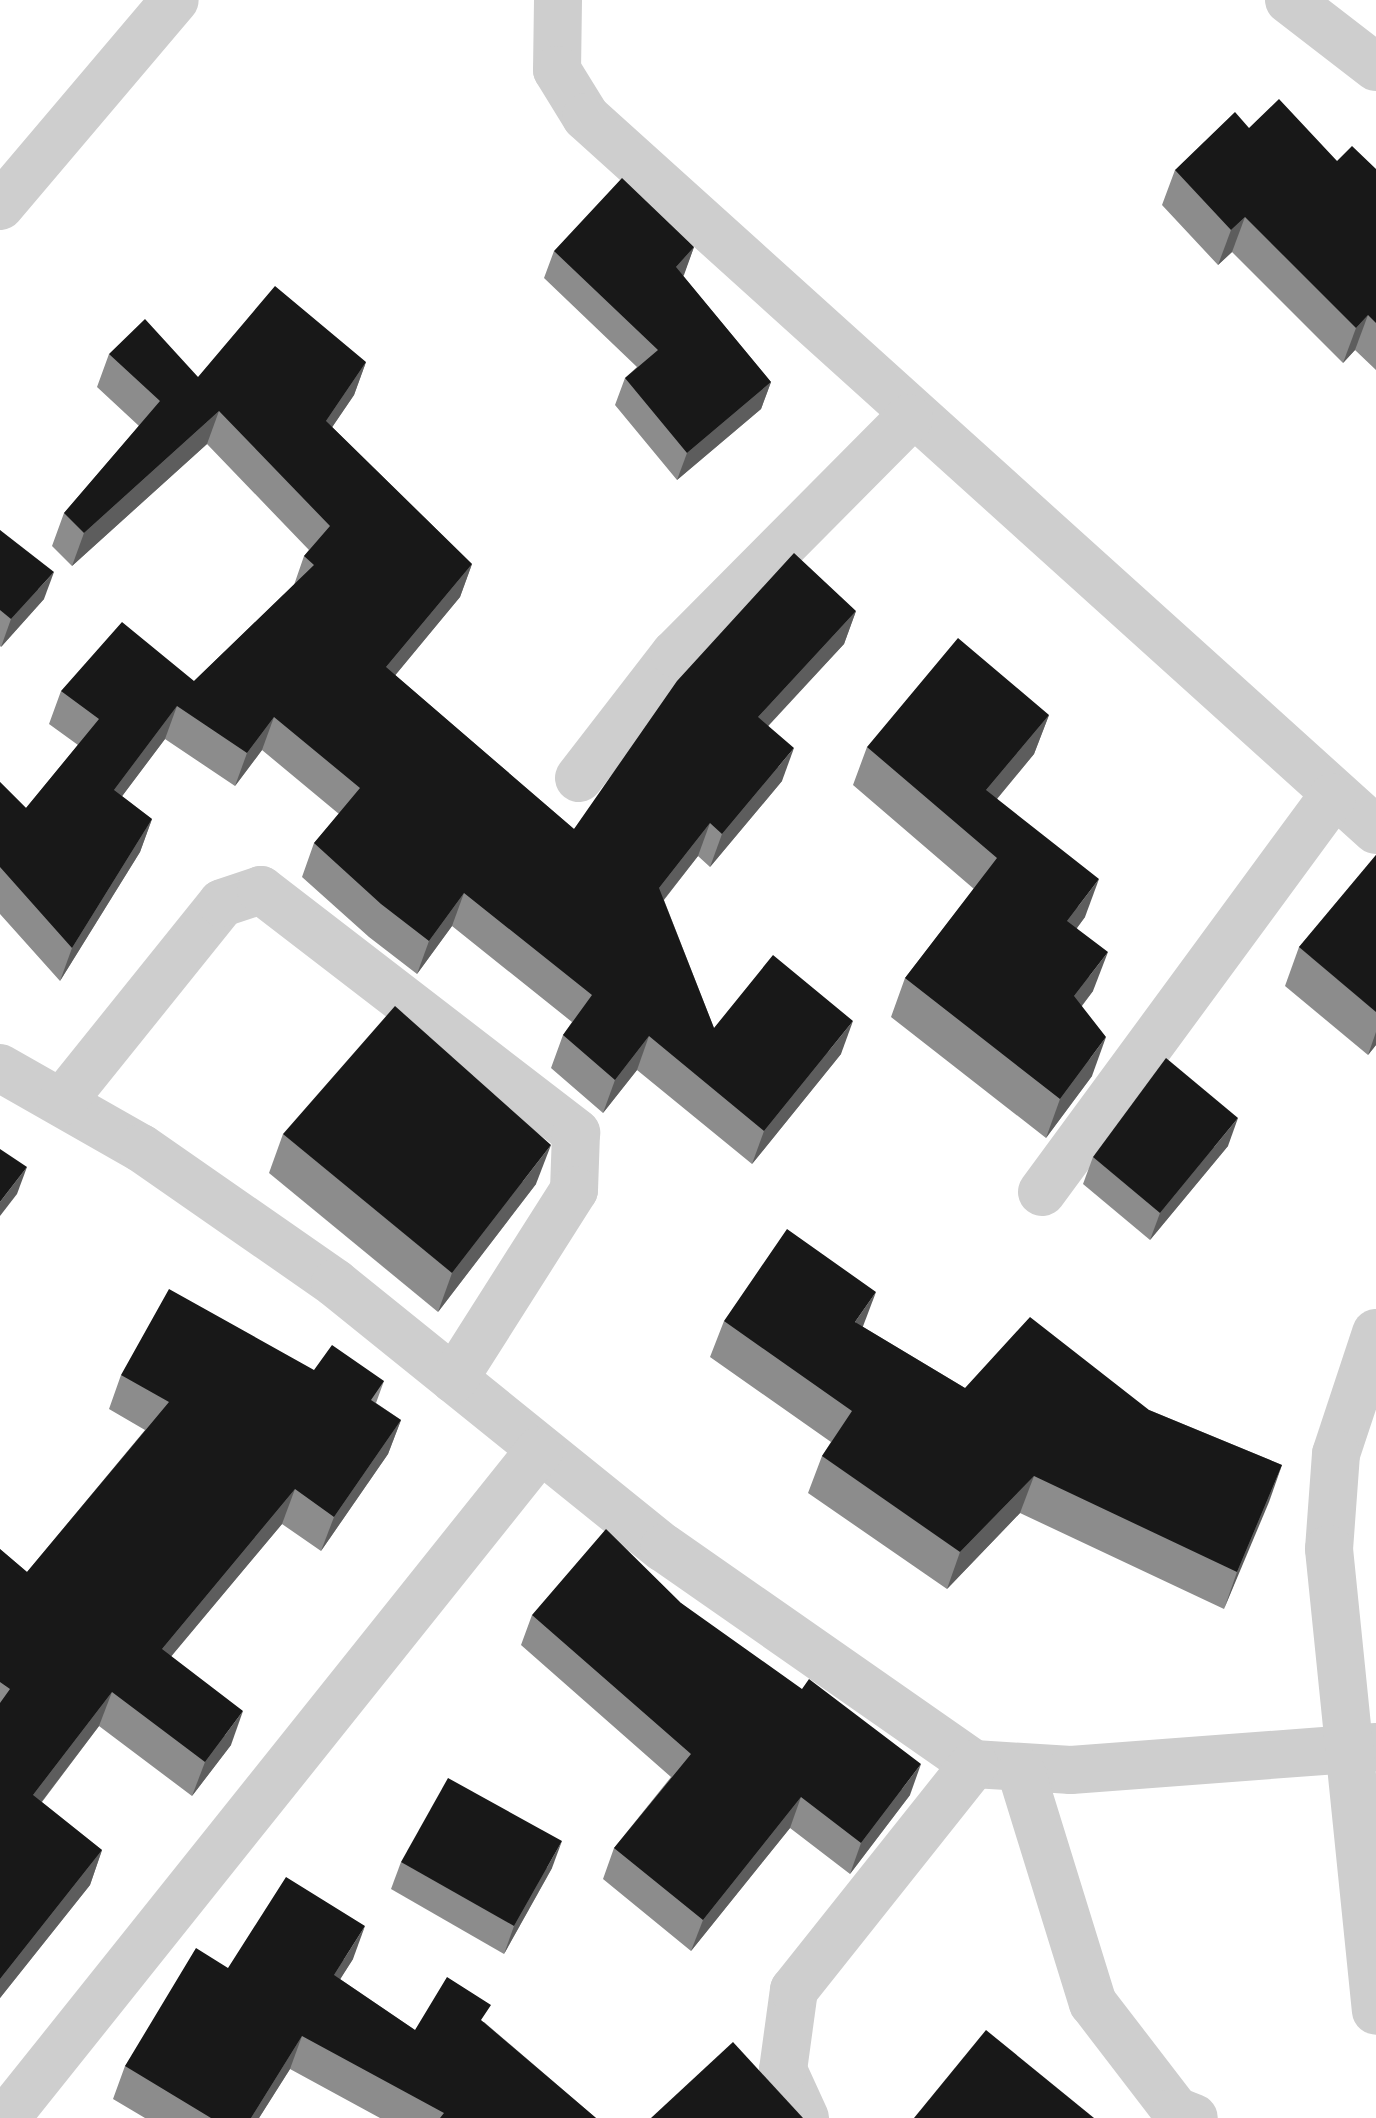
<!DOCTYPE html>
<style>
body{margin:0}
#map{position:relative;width:1376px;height:2118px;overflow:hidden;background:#fff;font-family:Rubik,sans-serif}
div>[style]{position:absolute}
.minor>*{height:48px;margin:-24px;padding:0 24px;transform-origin:24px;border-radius:24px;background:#cecece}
.wall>*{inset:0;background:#8c8c8c}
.shaded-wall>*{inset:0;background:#5d5d5d}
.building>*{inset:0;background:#181818}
span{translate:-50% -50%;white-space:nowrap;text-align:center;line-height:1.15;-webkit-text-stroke:12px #fff;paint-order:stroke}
</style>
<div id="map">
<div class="minor">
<i style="left:558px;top:0;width:70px;rotate:90.8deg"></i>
<i style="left:557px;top:70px;width:55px;rotate:58.3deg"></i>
<i style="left:586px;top:117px;width:1064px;rotate:42.07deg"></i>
<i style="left:1289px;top:0;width:110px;rotate:37.6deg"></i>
<i style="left:0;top:206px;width:270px;rotate:-49.7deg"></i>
<i style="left:579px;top:778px;width:157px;rotate:-52.3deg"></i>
<i style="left:675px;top:654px;width:332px;rotate:-45.2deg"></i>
<i style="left:0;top:1068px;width:162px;rotate:29.6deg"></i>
<i style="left:141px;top:1148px;width:236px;rotate:34.8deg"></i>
<i style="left:335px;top:1283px;width:422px;rotate:38.9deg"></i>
<i style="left:664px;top:1548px;width:378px;rotate:34.9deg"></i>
<i style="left:974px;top:1764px;width:97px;rotate:3.5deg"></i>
<i style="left:1071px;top:1770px;width:306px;rotate:-4.3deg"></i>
<i style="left:62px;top:1102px;width:255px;rotate:-51.2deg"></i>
<i style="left:222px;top:903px;width:41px;rotate:-18.4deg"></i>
<i style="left:261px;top:890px;width:398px;rotate:37.6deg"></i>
<i style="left:576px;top:1133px;width:57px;rotate:92deg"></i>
<i style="left:574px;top:1190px;width:224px;rotate:122.4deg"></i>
<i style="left:1042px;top:1192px;width:490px;rotate:-53.7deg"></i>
<i style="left:1376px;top:1333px;width:127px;rotate:108.3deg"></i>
<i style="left:1336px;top:1454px;width:95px;rotate:94.2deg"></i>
<i style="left:1329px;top:1549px;width:464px;rotate:84.2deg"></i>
<i style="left:1021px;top:1771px;width:243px;rotate:72.8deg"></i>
<i style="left:1093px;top:2003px;width:136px;rotate:52.5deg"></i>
<i style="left:1176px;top:2111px;width:19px;rotate:21deg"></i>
<i style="left:6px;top:2118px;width:854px;rotate:-51.37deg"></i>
<i style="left:805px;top:2118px;width:53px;rotate:-114.6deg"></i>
<i style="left:783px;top:2070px;width:81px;rotate:-82.2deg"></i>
<i style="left:794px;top:1990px;width:289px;rotate:-51.5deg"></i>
</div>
<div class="wall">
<i style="clip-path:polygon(1249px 128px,1337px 161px,1376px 169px,1376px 370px,1355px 350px,1343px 363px,1232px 252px,1218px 265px,1162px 205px,1175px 170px)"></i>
<i style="clip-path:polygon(694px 247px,683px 276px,771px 382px,761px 409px,677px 480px,615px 405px,625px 378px,637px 367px,544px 278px,554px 251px)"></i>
<i style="clip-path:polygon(109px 354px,198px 377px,366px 362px,354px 395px,332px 427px,472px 564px,460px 597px,395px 675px,574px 829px,856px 611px,844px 644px,768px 725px,782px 781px,710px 867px,698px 856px,664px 900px,714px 1028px,841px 1054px,752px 1164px,637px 1070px,603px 1113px,551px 1068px,563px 1035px,572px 1022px,452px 926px,417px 974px,369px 937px,302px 877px,314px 843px,339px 814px,262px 750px,235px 786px,165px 739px,122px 796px,152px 819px,140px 852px,60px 981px,0 914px,0 782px,26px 808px,78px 745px,49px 724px,61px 691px,194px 681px,294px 585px,304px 556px,309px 550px,207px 444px,72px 566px,52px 546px,64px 513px,139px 426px,97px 387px)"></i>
<i style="clip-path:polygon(0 530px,44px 599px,1px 647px,0 646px)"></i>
<i style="clip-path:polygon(1049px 715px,1034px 754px,997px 799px,1085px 917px,1077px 928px,1093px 991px,1082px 1006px,1092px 1076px,1046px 1138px,891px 1017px,905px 978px,974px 889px,853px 785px,867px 747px)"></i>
<i style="clip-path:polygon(1376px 855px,1376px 1045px,1368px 1055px,1285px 986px,1299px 947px)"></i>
<i style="clip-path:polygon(283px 1134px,536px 1184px,438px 1312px,269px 1173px)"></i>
<i style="clip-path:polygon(1228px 1146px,1150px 1240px,1083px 1184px,1093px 1157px)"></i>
<i style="clip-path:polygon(724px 1321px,863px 1327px,965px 1388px,1149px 1410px,1282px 1465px,1224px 1609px,1020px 1513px,947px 1589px,808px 1493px,822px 1456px,831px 1442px,710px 1357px)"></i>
<i style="clip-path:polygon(314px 1370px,384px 1381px,376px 1403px,401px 1420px,388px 1454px,321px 1551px,282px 1524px,171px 1656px,231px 1745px,192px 1796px,99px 1726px,42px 1802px,102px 1850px,90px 1885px,0 1998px,0 1549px,27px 1572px,145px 1430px,109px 1409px,121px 1375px)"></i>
<i style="clip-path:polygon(681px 1603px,910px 1795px,850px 1874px,790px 1828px,691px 1951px,603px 1879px,614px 1848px,671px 1777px,521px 1645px,532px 1615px)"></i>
<i style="clip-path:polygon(401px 1862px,552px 1868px,504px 1954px,391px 1889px)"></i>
<i style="clip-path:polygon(353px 1959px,340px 1979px,415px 2030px,484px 2022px,596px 2118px,380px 2118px,290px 2069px,259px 2118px,145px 2118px,113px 2099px,125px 2066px,228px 1968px)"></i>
</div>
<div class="shaded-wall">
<i style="clip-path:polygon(1245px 217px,1232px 252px,1218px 265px,1231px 230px)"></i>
<i style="clip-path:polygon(694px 247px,684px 275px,666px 295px,676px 267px)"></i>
<i style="clip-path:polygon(1368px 315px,1355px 350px,1343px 363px,1356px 328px)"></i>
<i style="clip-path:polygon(366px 362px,354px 395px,314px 454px,326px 421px)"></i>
<i style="clip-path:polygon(771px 382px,761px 409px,677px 480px,687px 453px)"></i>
<i style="clip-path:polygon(219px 411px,207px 444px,72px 566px,84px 533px)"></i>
<i style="clip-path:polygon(472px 564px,460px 597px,374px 701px,386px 667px)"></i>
<i style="clip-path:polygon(54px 572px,44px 599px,1px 647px,11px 619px)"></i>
<i style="clip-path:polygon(856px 611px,844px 644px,746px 750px,758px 717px)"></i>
<i style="clip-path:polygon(177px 706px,165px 739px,102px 823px,114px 790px)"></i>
<i style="clip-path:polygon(1049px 715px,1034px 754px,972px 829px,986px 790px)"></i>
<i style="clip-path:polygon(274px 717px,262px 750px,235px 786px,247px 753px)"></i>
<i style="clip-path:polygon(794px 748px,782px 781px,710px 867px,722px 834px)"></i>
<i style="clip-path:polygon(152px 819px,140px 852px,60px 981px,72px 948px)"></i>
<i style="clip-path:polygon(710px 823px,698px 856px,647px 921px,659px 888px)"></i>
<i style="clip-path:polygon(1099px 879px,1085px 917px,1053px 960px,1067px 921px)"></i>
<i style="clip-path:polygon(464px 893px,452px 926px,417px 974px,429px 941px)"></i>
<i style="clip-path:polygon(1108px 952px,1093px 991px,1060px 1034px,1074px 996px)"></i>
<i style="clip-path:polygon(853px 1021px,841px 1054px,752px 1164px,764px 1131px)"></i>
<i style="clip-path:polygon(1376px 1032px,1376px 1045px,1368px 1055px)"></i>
<i style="clip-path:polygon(649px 1036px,637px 1070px,603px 1113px,615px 1080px)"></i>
<i style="clip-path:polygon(1106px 1037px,1092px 1076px,1046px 1138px,1060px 1099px)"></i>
<i style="clip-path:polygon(1238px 1118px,1228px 1146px,1150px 1240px,1160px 1213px)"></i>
<i style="clip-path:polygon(551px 1145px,536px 1184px,438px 1312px,452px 1273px)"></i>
<i style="clip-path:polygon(27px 1167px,17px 1194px,0 1216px,0 1202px)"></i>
<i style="clip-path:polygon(876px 1292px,862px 1329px,855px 1322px)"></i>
<i style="clip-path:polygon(401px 1420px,388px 1454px,321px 1551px,334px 1517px)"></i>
<i style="clip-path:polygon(1282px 1465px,1269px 1502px,1224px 1609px,1237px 1572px)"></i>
<i style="clip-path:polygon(1034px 1476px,1020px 1513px,947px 1589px,960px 1552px)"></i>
<i style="clip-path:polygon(295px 1489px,282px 1524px,149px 1683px,162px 1649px)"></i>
<i style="clip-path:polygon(112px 1692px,99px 1726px,21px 1829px,33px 1795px)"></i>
<i style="clip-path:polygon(243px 1711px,231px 1745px,192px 1796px,205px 1762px)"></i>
<i style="clip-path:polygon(921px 1764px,910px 1795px,850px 1874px,861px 1843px)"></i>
<i style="clip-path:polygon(801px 1797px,790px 1828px,691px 1951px,703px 1920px)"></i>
<i style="clip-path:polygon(562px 1841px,552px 1868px,504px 1954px,514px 1926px)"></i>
<i style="clip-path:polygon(102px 1850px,90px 1885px,0 1998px,0 1979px)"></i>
<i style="clip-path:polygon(365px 1926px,353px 1959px,322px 2008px,334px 1975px)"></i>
<i style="clip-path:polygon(302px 2036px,290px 2069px,259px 2118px,251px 2118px)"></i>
</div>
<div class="building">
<i style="clip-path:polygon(1279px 99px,1337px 161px,1352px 146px,1376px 169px,1376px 323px,1368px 315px,1356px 328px,1245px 217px,1231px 230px,1175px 170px,1235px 112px,1249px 128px)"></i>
<i style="clip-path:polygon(622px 178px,694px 247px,676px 267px,771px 382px,687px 453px,625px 378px,658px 350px,554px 251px)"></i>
<i style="clip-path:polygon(275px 286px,366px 362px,326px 421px,472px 564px,386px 667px,574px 829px,677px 681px,794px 553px,856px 611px,758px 717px,794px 748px,722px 834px,710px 823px,659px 888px,714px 1028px,773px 955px,853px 1021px,764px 1131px,649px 1036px,615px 1080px,563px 1035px,592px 995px,464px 893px,429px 941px,381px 904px,314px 843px,360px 788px,274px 717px,247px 753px,177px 706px,114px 790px,152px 819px,72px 948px,0 867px,0 782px,26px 808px,99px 719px,61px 691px,122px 622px,194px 681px,314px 565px,304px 556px,330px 526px,219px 411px,84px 533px,64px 513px,160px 401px,109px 354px,145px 319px,198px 377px)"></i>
<i style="clip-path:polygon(0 530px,54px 572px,11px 619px,0 610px)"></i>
<i style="clip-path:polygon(958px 638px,1049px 715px,986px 790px,1099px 879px,1067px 921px,1108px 952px,1074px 996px,1106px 1037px,1060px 1099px,905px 978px,997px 858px,867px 747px)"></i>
<i style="clip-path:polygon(1376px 855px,1376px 1012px,1299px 947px)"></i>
<i style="clip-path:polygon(395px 1006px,551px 1145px,452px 1273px,283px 1134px)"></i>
<i style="clip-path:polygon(1166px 1058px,1238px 1118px,1160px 1213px,1093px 1157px)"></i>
<i style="clip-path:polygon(0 1149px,27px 1167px,0 1202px)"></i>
<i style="clip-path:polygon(787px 1229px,876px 1292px,855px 1322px,965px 1388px,1030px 1317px,1149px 1410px,1282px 1465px,1237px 1572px,1034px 1476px,960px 1552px,822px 1456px,852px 1411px,724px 1321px)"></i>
<i style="clip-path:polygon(169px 1289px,314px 1370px,332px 1345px,384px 1381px,371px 1400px,401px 1420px,334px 1517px,295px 1489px,162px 1649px,243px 1711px,205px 1762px,112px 1692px,33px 1795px,102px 1850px,0 1979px,0 1703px,10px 1689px,0 1682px,0 1549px,27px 1572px,169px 1402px,121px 1375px)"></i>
<i style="clip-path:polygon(606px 1529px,681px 1603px,802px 1689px,809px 1679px,921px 1764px,861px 1843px,801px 1797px,703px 1920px,614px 1848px,691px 1754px,532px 1615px)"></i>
<i style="clip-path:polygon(448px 1778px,562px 1841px,514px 1926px,401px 1862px)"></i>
<i style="clip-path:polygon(286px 1877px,365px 1926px,334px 1975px,415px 2030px,447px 1977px,491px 2005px,481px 2020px,596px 2118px,440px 2118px,444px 2113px,302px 2036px,251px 2118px,211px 2118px,125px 2066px,196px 1948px,228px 1968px)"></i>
<i style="clip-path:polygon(986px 2030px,1094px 2118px,914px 2118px)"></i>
<i style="clip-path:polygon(733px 2042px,803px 2118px,651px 2118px)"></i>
</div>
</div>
